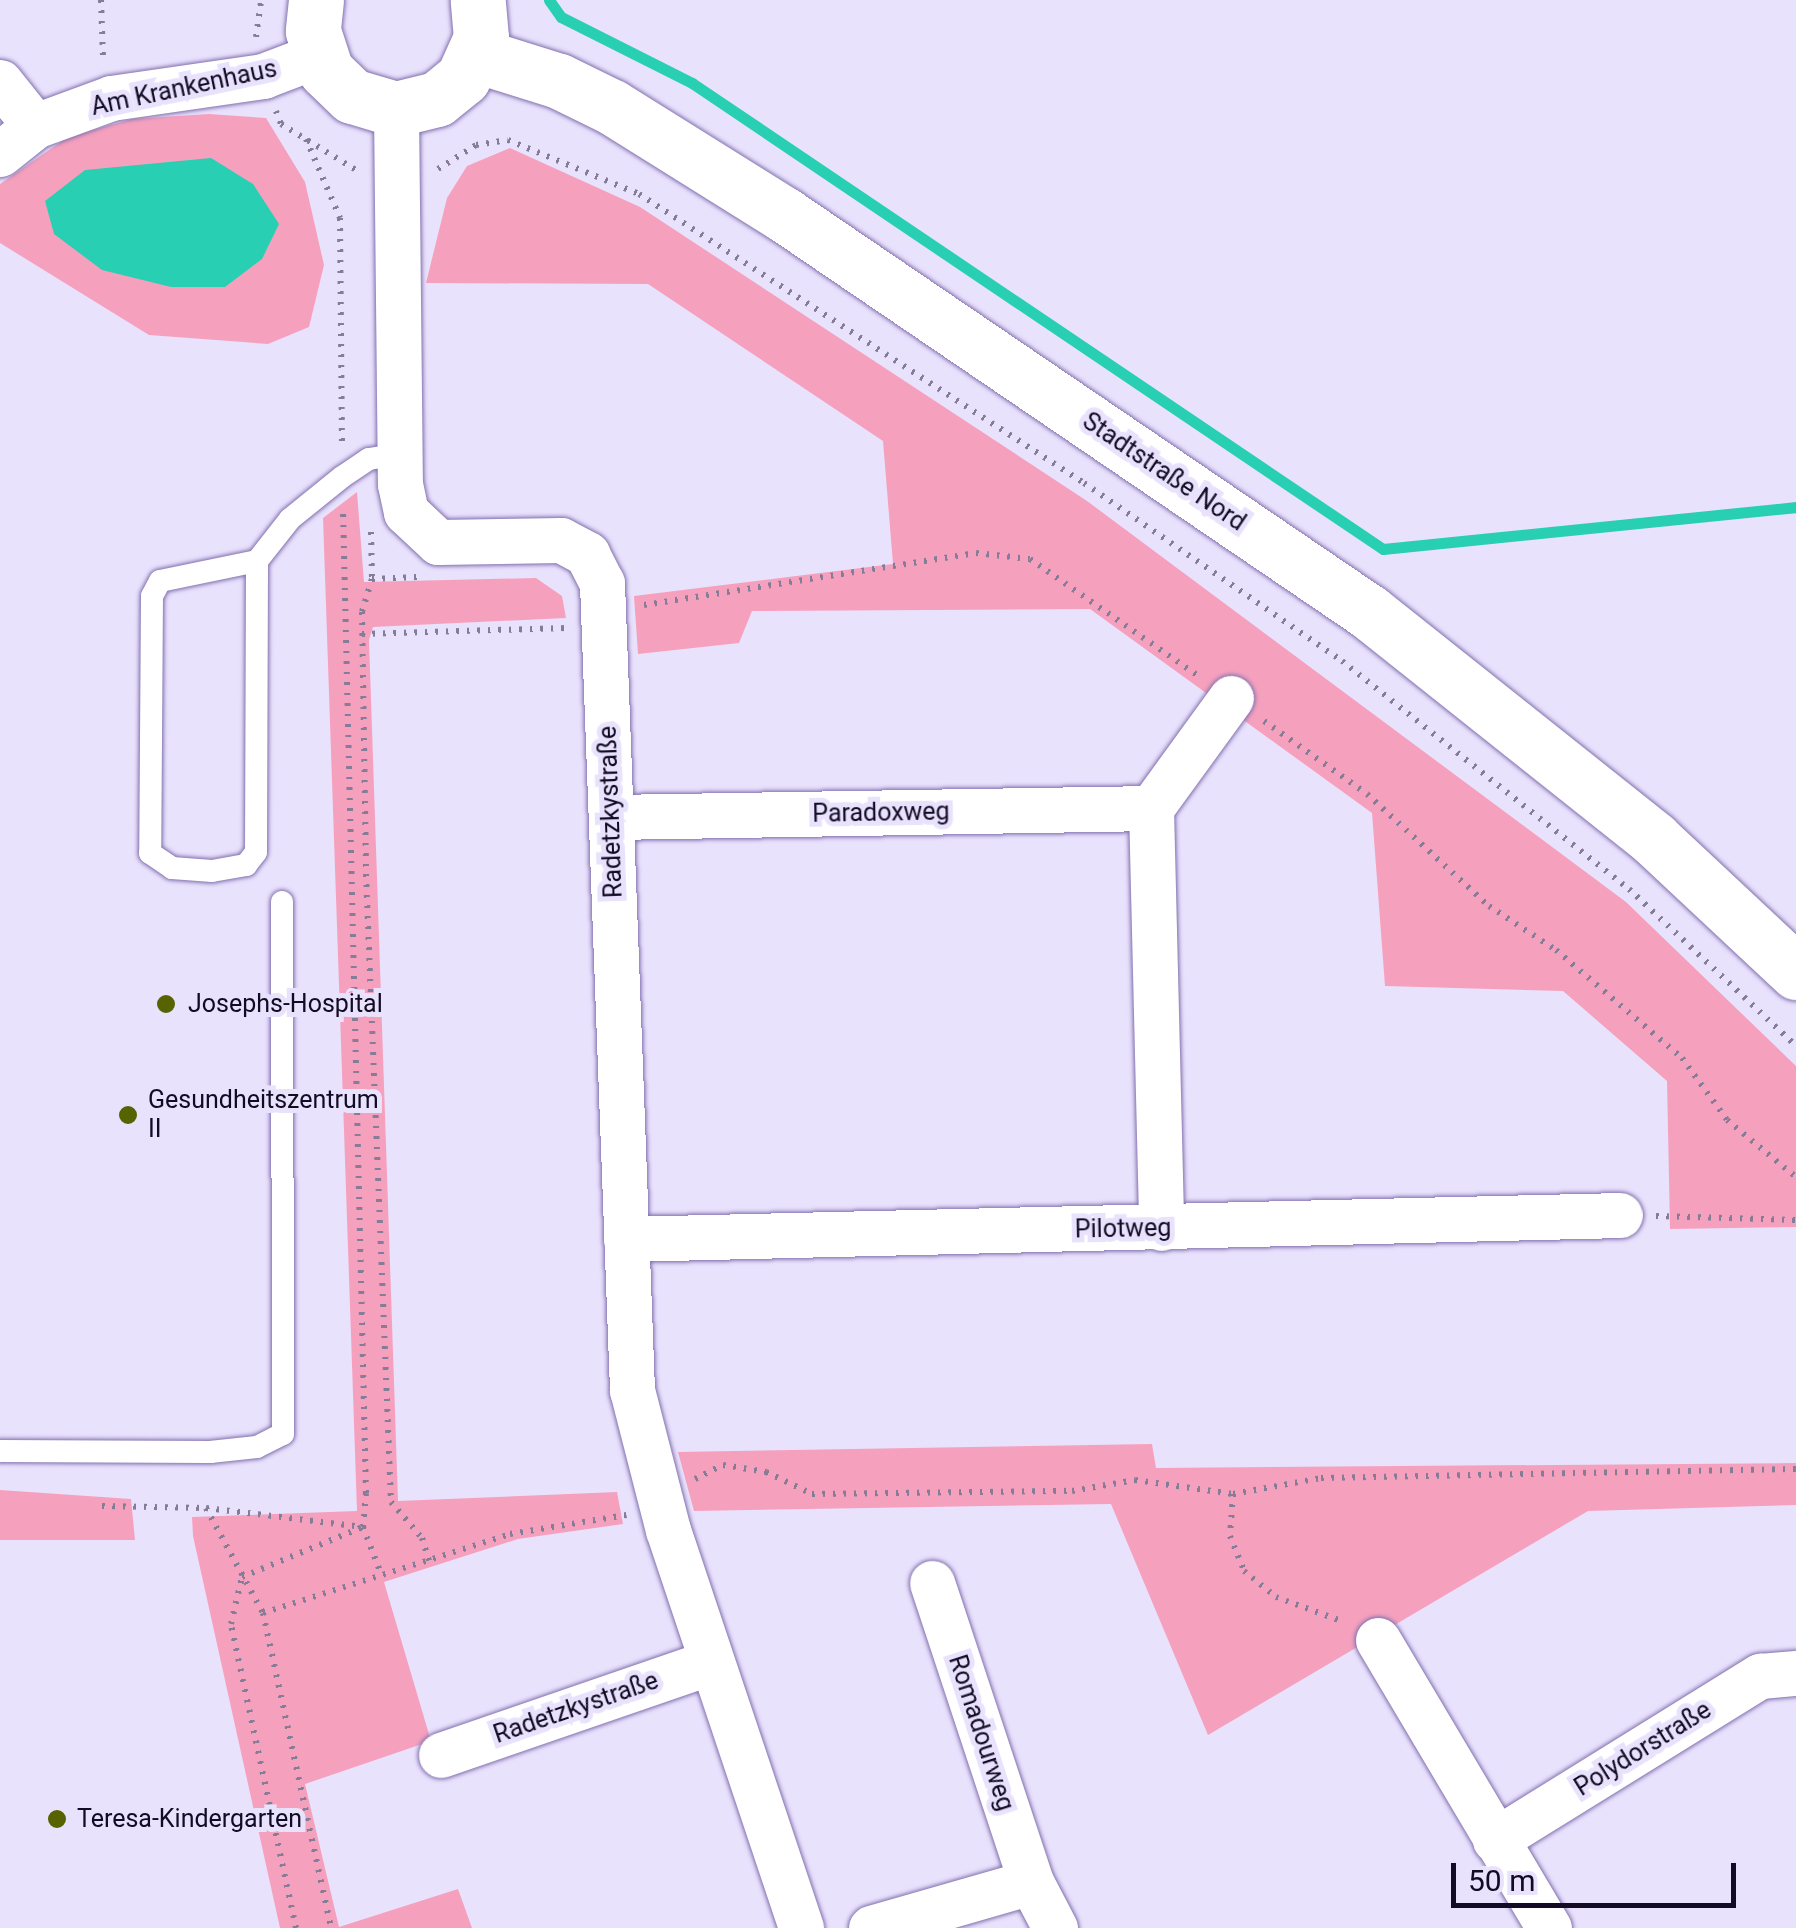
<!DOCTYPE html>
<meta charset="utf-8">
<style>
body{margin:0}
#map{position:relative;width:1796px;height:1928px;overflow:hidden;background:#e9e2fd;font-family:Roboto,sans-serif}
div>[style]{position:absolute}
.green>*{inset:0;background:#f5a1be}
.water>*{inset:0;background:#28cfb2}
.stream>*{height:11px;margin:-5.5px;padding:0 5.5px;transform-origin:5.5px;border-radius:5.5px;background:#28cfb2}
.path>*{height:6px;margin-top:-3px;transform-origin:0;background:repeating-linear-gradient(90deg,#857d97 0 2.5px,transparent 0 10.5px)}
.roads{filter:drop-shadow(0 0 2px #8270ae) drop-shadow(0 0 2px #8270ae)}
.lane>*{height:22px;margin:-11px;padding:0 11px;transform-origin:11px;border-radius:11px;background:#fff}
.street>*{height:45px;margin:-22.5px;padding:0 22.5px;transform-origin:22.5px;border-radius:22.5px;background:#fff}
.secondary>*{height:55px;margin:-27.5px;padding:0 27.5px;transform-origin:27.5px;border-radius:27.5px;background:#fff}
.dots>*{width:28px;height:28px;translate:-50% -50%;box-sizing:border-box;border:5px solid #e9e2fd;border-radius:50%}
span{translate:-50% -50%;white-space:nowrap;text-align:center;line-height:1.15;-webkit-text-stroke:10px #e9e2fd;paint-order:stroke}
.street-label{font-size:25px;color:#130b23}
.poi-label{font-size:25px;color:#130b23}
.left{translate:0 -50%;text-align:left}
.scale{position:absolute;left:1451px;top:1863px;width:285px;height:45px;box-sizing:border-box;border:5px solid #130b23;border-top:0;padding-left:12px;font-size:30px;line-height:35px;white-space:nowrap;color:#130b23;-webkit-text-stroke:8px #e9e2fd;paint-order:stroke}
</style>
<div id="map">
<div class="green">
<i style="clip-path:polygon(209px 114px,266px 118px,305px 182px,324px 265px,309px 327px,268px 344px,149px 335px,0 243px,0 184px,68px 137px,132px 119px)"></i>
<i style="clip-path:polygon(510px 148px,640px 207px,1087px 501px,1626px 902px,1796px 1066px,1796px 1227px,1670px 1229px,1667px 1081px,1563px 991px,1385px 986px,1372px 813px,1090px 609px,752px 611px,739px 643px,638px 654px,634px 596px,893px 564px,883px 441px,648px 284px,426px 283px,447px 198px,467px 166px)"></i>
<i style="clip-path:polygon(357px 492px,364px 582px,536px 578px,562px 596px,566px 618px,373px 627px,369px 640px,398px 1501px,617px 1492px,623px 1524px,518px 1539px,384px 1582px,431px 1741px,305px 1784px,339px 1927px,458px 1889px,472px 1928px,280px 1928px,193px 1536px,192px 1517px,357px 1511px,323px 518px)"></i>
<i style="clip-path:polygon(1152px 1444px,1156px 1468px,1796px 1463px,1796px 1505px,1588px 1511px,1208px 1735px,1111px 1504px,694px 1511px,678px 1452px)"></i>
<i style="clip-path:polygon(0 1490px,131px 1499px,135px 1540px,0 1540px)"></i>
</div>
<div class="water">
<i style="clip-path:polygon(211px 158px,253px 184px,279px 224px,262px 259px,225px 287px,171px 287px,102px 270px,54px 234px,45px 201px,85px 170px)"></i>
</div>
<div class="stream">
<i style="left:549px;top:0;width:21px;rotate:55deg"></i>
<i style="left:561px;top:17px;width:147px;rotate:26.7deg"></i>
<i style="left:692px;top:83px;width:833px;rotate:34deg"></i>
<i style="left:1383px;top:549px;width:415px;rotate:-5.8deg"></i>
</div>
<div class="path">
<i style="left:101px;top:0;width:57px;rotate:88deg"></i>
<i style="left:256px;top:37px;width:37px;rotate:-82deg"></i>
<i style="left:276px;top:111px;width:14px;rotate:69deg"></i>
<i style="left:281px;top:124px;width:88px;rotate:31.5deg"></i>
<i style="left:306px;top:139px;width:86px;rotate:66.7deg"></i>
<i style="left:340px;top:218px;width:227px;rotate:89.5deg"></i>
<i style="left:438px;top:169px;width:45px;rotate:-32.3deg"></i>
<i style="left:476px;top:145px;width:32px;rotate:-9deg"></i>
<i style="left:508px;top:140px;width:142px;rotate:22.4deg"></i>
<i style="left:639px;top:194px;width:531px;rotate:33deg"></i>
<i style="left:1084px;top:483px;width:313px;rotate:34.6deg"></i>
<i style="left:1342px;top:661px;width:367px;rotate:38.5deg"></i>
<i style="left:1629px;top:889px;width:229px;rotate:43.2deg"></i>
<i style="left:371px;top:532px;width:47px;rotate:88.8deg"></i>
<i style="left:372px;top:579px;width:34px;rotate:107deg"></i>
<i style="left:362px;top:612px;width:262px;rotate:89.1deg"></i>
<i style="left:366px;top:874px;width:628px;rotate:87.72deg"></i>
<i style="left:391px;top:1502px;width:48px;rotate:49.3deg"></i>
<i style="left:422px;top:1538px;width:24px;rotate:73deg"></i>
<i style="left:372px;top:579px;width:45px;rotate:-2.5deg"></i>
<i style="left:644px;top:605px;width:336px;rotate:-8.9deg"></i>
<i style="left:976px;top:553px;width:54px;rotate:6.3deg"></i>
<i style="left:1030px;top:559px;width:207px;rotate:34.8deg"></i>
<i style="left:362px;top:634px;width:205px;rotate:-1.7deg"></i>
<i style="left:1264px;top:721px;width:126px;rotate:35.3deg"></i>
<i style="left:1367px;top:794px;width:166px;rotate:42.6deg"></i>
<i style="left:1489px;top:906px;width:80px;rotate:33.3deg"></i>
<i style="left:1556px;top:950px;width:166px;rotate:40.6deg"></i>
<i style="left:1682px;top:1058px;width:77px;rotate:54deg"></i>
<i style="left:1727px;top:1120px;width:89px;rotate:39.6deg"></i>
<i style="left:1656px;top:1216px;width:140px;rotate:1.6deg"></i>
<i style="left:695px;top:1479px;width:31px;rotate:-27deg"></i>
<i style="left:723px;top:1465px;width:44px;rotate:9.2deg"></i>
<i style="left:766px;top:1472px;width:51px;rotate:25.6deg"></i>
<i style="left:812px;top:1494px;width:260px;rotate:-0.7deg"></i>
<i style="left:1072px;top:1491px;width:64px;rotate:-9.9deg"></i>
<i style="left:1135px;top:1480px;width:99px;rotate:8.1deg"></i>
<i style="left:1233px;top:1494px;width:89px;rotate:-10.3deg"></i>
<i style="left:1321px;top:1478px;width:475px;rotate:-1.1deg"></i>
<i style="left:1233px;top:1494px;width:42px;rotate:94.1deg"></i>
<i style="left:1230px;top:1536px;width:38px;rotate:68deg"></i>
<i style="left:1244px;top:1571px;width:41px;rotate:39.1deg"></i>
<i style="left:1276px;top:1597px;width:72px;rotate:20.2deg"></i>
<i style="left:102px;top:1506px;width:104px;rotate:1.1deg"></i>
<i style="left:206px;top:1508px;width:158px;rotate:6.9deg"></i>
<i style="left:363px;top:1527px;width:50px;rotate:69deg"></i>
<i style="left:206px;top:1508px;width:119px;rotate:61.5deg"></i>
<i style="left:263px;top:1613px;width:322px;rotate:77.8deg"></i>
<i style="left:263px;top:1613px;width:259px;rotate:-17.7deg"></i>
<i style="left:510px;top:1534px;width:118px;rotate:-9.3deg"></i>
<i style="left:296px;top:1928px;width:311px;rotate:-102.1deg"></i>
<i style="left:231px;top:1624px;width:48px;rotate:-76.8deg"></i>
<i style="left:242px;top:1577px;width:131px;rotate:-22.5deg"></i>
<i style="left:363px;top:1527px;width:34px;rotate:-85deg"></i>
<i style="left:366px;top:1493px;width:980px;rotate:-91.34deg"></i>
</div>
<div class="roads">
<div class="lane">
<i style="left:257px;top:561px;width:99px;rotate:168.3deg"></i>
<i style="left:160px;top:581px;width:17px;rotate:118deg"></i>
<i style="left:152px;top:596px;width:257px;rotate:90.4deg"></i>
<i style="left:150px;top:853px;width:27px;rotate:34deg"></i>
<i style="left:172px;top:868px;width:40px;rotate:4.3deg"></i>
<i style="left:212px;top:871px;width:35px;rotate:-10deg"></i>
<i style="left:246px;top:865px;width:16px;rotate:-52deg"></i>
<i style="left:256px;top:852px;width:291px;rotate:-89.8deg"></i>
<i style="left:257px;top:561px;width:53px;rotate:-51.8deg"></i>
<i style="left:290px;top:519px;width:67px;rotate:-38.9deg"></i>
<i style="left:342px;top:477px;width:32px;rotate:-34deg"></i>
<i style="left:369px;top:459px;width:31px;rotate:-9deg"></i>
<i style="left:0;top:1451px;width:210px;rotate:0.3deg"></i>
<i style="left:210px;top:1452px;width:47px;rotate:-6.1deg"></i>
<i style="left:257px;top:1447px;width:29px;rotate:-27deg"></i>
<i style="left:283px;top:1434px;width:532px;rotate:-90.11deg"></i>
</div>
<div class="street">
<i style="left:0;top:82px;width:56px;rotate:51.5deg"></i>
<i style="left:396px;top:109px;width:375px;rotate:89.4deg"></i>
<i style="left:400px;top:484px;width:29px;rotate:78deg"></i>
<i style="left:406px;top:512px;width:44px;rotate:43.2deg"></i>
<i style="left:438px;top:542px;width:123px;rotate:-0.9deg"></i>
<i style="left:561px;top:540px;width:30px;rotate:28deg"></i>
<i style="left:587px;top:554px;width:33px;rotate:63deg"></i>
<i style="left:602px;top:583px;width:808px;rotate:87.87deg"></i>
<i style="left:632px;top:1390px;width:145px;rotate:75.6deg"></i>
<i style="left:668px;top:1530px;width:420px;rotate:71.5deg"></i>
<i style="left:0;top:154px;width:45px;rotate:-38.7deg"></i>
<i style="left:35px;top:126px;width:81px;rotate:-20.2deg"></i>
<i style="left:111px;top:98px;width:154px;rotate:-8.2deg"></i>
<i style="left:263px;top:76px;width:59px;rotate:-20.9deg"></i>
<i style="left:1151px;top:808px;width:136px;rotate:-54deg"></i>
<i style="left:611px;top:817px;width:540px;rotate:-0.95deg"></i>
<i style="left:1151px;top:808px;width:420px;rotate:88.6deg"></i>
<i style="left:626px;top:1239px;width:994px;rotate:-1.38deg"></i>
<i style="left:1378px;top:1640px;width:335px;rotate:59.3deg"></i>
<i style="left:441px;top:1755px;width:286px;rotate:-19deg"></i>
<i style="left:1495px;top:1840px;width:312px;rotate:-31.8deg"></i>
<i style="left:1760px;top:1676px;width:36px;rotate:-5deg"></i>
<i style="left:1031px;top:1882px;width:52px;rotate:62.4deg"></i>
<i style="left:871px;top:1928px;width:166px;rotate:-16deg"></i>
<i style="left:1031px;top:1882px;width:315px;rotate:-108.3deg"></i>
</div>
<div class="secondary">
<i style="left:316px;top:0;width:31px;rotate:96deg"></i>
<i style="left:313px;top:31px;width:42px;rotate:72deg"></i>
<i style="left:326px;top:71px;width:36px;rotate:44deg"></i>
<i style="left:352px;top:96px;width:46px;rotate:16.5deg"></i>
<i style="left:396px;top:109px;width:42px;rotate:-13.7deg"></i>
<i style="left:437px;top:99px;width:33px;rotate:-39deg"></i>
<i style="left:463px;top:78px;width:44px;rotate:-65.8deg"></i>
<i style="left:481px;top:38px;width:38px;rotate:-95deg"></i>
<i style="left:476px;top:55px;width:87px;rotate:17.4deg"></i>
<i style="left:559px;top:81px;width:59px;rotate:26.1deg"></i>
<i style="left:612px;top:107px;width:204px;rotate:32deg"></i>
<i style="left:785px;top:215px;width:706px;rotate:34.21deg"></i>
<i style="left:1369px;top:612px;width:364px;rotate:38.5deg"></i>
<i style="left:1654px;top:839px;width:195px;rotate:43.1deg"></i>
</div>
</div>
<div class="dots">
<i style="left:166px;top:1004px;background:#576201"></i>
<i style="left:128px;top:1115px;background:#576201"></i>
<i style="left:57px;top:1819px;background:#576201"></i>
</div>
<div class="street-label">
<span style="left:184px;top:88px;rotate:-12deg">Am Krankenhaus</span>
<span style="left:1164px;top:472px;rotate:34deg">Stadtstraße Nord</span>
<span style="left:611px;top:812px;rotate:-92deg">Radetzkystraße</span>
<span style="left:881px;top:813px;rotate:-1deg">Paradoxweg</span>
<span style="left:1123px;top:1229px;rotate:-1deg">Pilotweg</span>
<span style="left:576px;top:1708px;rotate:-19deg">Radetzkystraße</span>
<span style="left:981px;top:1733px;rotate:72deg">Romadourweg</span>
<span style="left:1643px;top:1749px;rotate:-32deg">Polydorstraße</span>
</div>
<div class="poi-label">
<span class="left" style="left:188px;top:1004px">Josephs-Hospital</span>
<span class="left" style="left:148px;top:1115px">Gesundheitszentrum<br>II</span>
<span class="left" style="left:77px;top:1819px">Teresa-Kindergarten</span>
</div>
<div class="scale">50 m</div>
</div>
